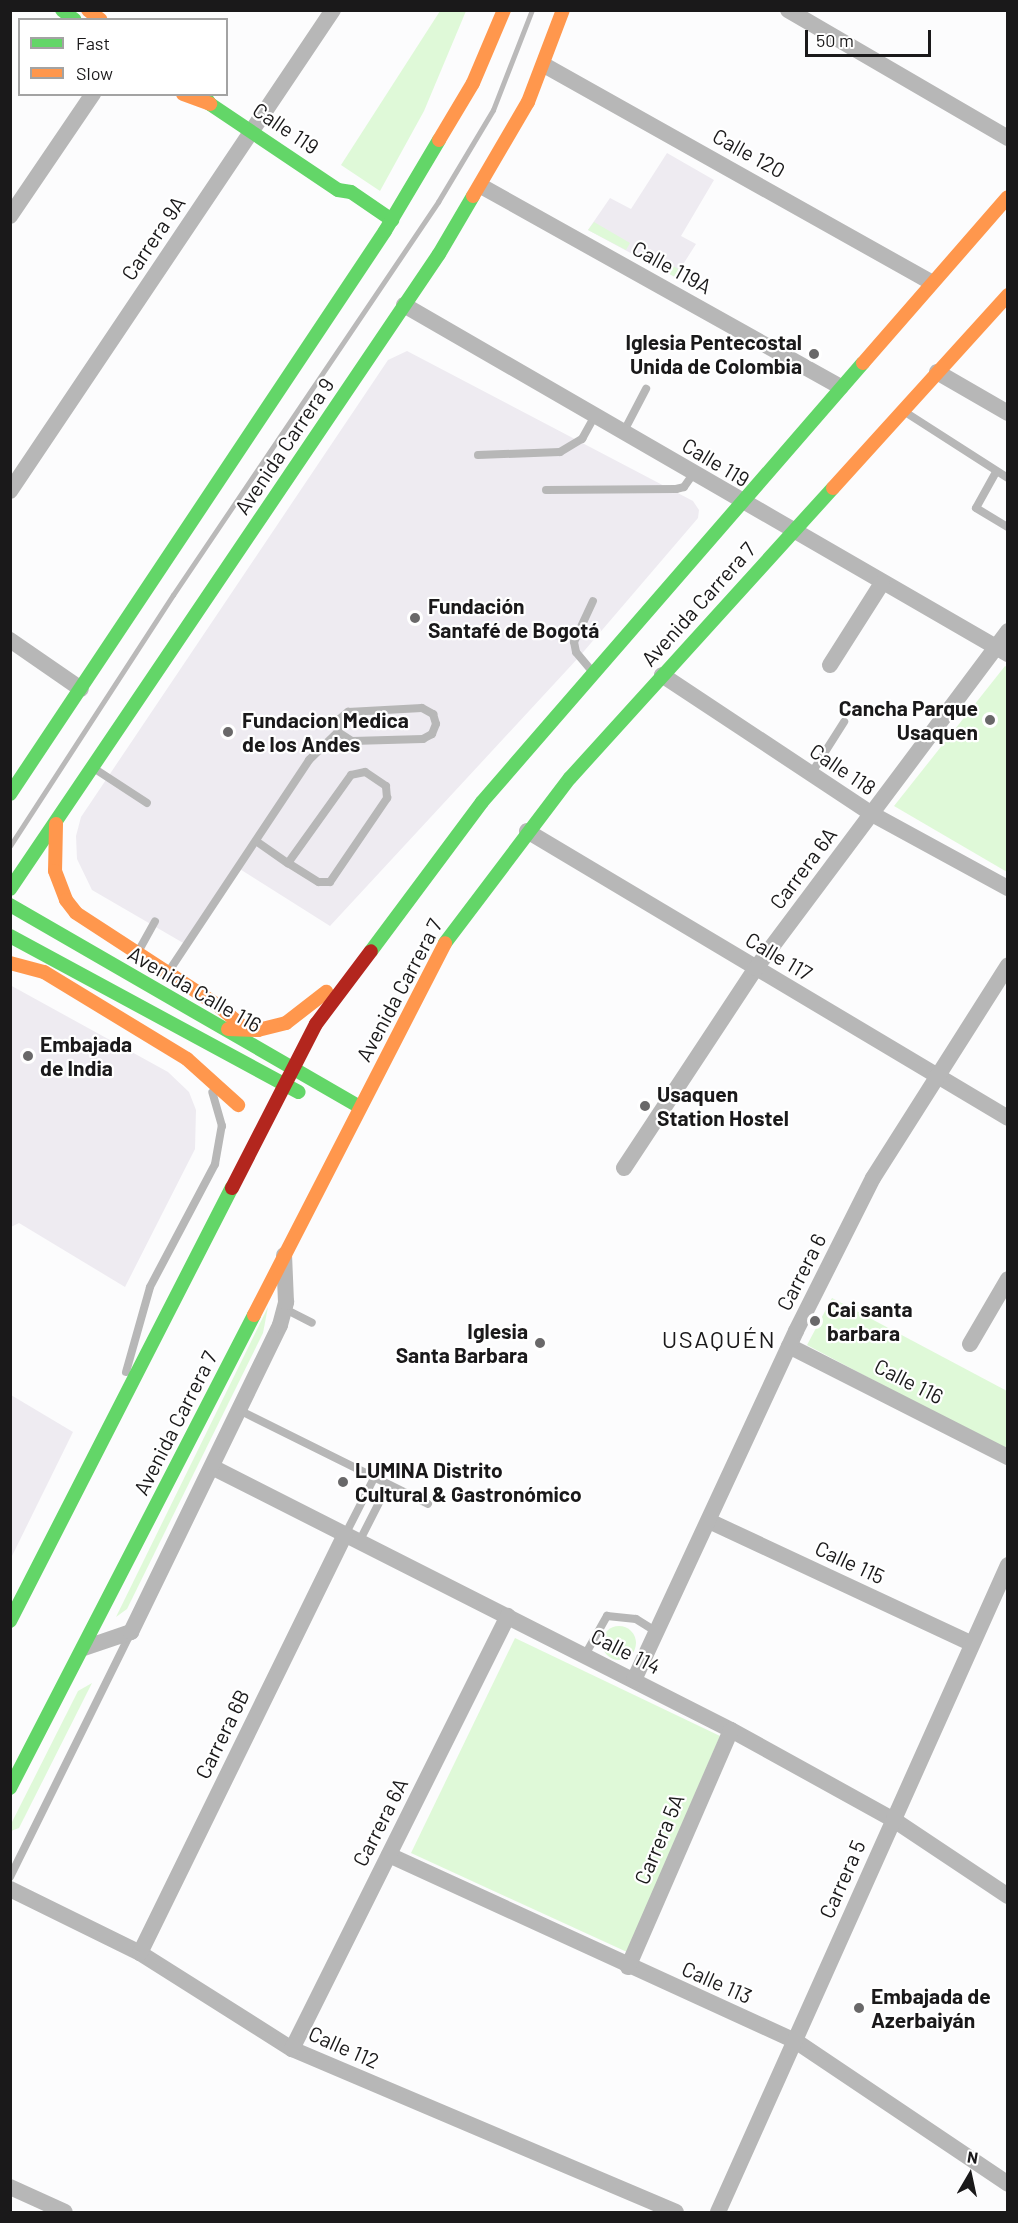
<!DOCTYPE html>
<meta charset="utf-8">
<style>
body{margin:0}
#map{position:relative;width:1018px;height:2223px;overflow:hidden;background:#fcfcfd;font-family:Barlow,sans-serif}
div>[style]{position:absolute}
.built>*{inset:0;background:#eeebf1}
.green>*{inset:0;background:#dff9d8}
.round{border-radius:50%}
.lane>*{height:8px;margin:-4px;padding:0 4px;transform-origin:4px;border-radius:4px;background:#b7b7b7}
.street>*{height:16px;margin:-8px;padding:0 8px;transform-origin:8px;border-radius:8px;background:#b7b7b7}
.fast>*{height:14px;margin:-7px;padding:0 7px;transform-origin:7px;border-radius:7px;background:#63d668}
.slow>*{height:14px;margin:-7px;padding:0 7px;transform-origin:7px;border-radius:7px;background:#ff974d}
.jam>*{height:14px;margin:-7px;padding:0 7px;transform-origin:7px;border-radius:7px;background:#b3261e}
.rail>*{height:4.5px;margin:-2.25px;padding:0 2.25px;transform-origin:2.25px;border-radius:2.25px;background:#bab9b9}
.dots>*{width:16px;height:16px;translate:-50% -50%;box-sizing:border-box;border:3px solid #fff;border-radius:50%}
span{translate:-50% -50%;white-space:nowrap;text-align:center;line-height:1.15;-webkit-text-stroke:4.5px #fff;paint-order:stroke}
.street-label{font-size:21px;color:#1a191a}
.poi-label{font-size:21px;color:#1a191a;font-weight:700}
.right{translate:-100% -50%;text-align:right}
.left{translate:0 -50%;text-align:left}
.quarter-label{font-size:24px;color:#1a191a;letter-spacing:1.5px}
.frame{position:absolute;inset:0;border:12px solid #1a191a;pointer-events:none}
.legend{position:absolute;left:18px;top:18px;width:210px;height:78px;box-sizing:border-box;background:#fff;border:2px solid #a3a3a3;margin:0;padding:8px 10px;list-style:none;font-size:18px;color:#1a191a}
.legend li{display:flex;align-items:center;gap:12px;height:30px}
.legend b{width:30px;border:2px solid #a3a3a3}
.north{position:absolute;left:940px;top:2145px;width:60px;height:60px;-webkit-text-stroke:4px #fff;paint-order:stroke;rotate:9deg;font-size:16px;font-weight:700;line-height:24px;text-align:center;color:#1a191a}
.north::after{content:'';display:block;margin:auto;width:21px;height:27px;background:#1a191a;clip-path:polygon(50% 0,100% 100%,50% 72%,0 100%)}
.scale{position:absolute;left:805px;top:30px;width:126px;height:27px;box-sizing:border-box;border:3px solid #1a191a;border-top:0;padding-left:8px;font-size:18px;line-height:21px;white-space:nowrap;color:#1a191a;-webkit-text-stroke:4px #fff;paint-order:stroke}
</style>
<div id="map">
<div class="built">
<i style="clip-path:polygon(667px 153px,714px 180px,681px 236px,696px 244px,675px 277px,588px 230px,610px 198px,631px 209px)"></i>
<i style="clip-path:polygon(407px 351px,693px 501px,699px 510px,698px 518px,579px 657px,330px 926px,235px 866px,185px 944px,92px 890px,77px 859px,76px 836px,81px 817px,388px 360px)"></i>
<i style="clip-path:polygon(10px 985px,168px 1072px,189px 1092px,196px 1110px,195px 1149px,125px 1287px,19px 1223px,11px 1227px)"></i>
<i style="clip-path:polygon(11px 1395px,73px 1432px,11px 1558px)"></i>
</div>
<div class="green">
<i style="clip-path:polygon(440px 11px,466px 11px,424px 111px,380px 191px,341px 165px)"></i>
<i style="clip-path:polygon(594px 222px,630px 243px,626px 250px,588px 230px)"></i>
<i style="clip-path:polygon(645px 250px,680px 270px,675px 277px,640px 258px)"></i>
<i style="clip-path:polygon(1005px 666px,1008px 668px,1007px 872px,894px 806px)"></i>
<i style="clip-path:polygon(832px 1298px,1007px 1391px,1007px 1451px,807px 1345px)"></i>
<i style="clip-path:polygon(268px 1307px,263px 1333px,127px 1609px,116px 1617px)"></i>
<i class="round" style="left:602px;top:1626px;width:34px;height:34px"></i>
<i style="clip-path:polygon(515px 1638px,720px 1736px,627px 1952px,411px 1853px)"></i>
<i style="clip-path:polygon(92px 1683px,19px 1828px,11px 1831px,11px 1824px,78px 1691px)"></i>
</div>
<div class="lane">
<i style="left:905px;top:412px;width:122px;rotate:32.7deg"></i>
<i style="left:623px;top:433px;width:50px;rotate:-62.4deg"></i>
<i style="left:478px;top:455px;width:82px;rotate:-2.1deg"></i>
<i style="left:560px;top:452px;width:26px;rotate:-31deg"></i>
<i style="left:582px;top:439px;width:25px;rotate:-61deg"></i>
<i style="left:996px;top:472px;width:41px;rotate:119.1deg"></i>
<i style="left:976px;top:508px;width:37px;rotate:31deg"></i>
<i style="left:546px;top:490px;width:130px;rotate:-0.4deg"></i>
<i style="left:676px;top:489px;width:8px;rotate:-14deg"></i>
<i style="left:684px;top:487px;width:16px;rotate:-55deg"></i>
<i style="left:591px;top:670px;width:23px;rotate:-130deg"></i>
<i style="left:576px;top:652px;width:10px;rotate:-101deg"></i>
<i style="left:574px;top:642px;width:45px;rotate:-65.1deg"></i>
<i style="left:422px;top:708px;width:13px;rotate:29deg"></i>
<i style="left:433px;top:714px;width:10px;rotate:73deg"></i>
<i style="left:436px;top:724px;width:11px;rotate:112deg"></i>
<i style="left:432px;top:734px;width:10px;rotate:151deg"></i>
<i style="left:423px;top:739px;width:71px;rotate:178.4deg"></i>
<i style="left:352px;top:741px;width:17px;rotate:-147deg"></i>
<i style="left:338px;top:732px;width:12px;rotate:-90deg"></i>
<i style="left:338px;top:720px;width:13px;rotate:-39deg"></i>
<i style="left:348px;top:712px;width:74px;rotate:-3.1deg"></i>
<i style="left:95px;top:769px;width:62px;rotate:33.2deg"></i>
<i style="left:811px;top:774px;width:62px;rotate:-57.6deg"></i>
<i style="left:256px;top:841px;width:39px;rotate:35deg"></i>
<i style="left:288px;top:863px;width:36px;rotate:32deg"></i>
<i style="left:319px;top:882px;width:11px"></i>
<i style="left:330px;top:882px;width:102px;rotate:-55.8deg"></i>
<i style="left:387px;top:798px;width:12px;rotate:-95deg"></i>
<i style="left:386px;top:786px;width:25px;rotate:-146deg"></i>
<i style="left:365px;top:772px;width:14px;rotate:168deg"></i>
<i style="left:351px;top:775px;width:108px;rotate:125.6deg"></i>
<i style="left:138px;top:952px;width:35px;rotate:-61deg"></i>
<i style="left:169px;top:971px;width:253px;rotate:-56.4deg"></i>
<i style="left:309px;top:760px;width:40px;rotate:-44deg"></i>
<i style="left:285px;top:1309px;width:30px;rotate:27deg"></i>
<i style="left:126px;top:1372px;width:88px;rotate:-74.2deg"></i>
<i style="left:150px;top:1287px;width:139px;rotate:-62.1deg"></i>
<i style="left:215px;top:1164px;width:39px;rotate:-80deg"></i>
<i style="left:222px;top:1126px;width:35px;rotate:-106deg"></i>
<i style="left:239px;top:1410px;width:211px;rotate:26.4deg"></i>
<i style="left:345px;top:1535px;width:64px;rotate:-63deg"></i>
<i style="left:359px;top:1542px;width:64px;rotate:-63deg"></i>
<i style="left:585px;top:1655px;width:45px;rotate:-60.6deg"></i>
<i style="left:607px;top:1616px;width:29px;rotate:6deg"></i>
<i style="left:636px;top:1619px;width:25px;rotate:32deg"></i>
<i style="left:10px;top:1877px;width:273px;rotate:-63.7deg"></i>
</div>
<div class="street">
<i style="left:788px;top:10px;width:255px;rotate:30.2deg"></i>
<i style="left:544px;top:65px;width:444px;rotate:29.3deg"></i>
<i style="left:481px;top:186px;width:412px;rotate:29.2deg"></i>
<i style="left:10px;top:216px;width:148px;rotate:-55.8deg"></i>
<i style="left:404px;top:305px;width:698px;rotate:30.02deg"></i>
<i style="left:937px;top:372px;width:82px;rotate:30deg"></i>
<i style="left:10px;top:491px;width:579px;rotate:-56.12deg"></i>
<i style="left:10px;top:640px;width:86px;rotate:34.6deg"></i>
<i style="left:830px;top:665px;width:97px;rotate:-57.6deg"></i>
<i style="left:662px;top:675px;width:252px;rotate:33.5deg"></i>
<i style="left:872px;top:814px;width:155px;rotate:28.6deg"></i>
<i style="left:527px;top:831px;width:560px;rotate:30.82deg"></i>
<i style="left:624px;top:1168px;width:240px;rotate:-56.6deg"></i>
<i style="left:756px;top:968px;width:421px;rotate:-53.2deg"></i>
<i style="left:970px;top:1344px;width:75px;rotate:-59.7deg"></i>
<i style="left:789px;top:1346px;width:246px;rotate:26.9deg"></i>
<i style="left:212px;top:1467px;width:582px;rotate:26.87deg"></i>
<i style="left:731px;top:1730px;width:186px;rotate:28.9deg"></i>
<i style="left:894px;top:1820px;width:137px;rotate:33.7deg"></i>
<i style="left:709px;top:1521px;width:289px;rotate:25deg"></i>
<i style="left:84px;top:1648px;width:50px;rotate:-18.8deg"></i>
<i style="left:131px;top:1632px;width:341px;rotate:-64.1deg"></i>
<i style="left:280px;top:1325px;width:24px;rotate:-75deg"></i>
<i style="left:286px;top:1302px;width:47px;rotate:-92.4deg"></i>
<i style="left:634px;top:1680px;width:385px;rotate:-65.1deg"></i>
<i style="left:796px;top:1331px;width:171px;rotate:-63.3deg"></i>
<i style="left:873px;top:1178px;width:252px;rotate:-57.6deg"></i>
<i style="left:389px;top:1855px;width:445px;rotate:24.6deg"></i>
<i style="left:794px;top:2040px;width:258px;rotate:33.9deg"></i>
<i style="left:10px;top:1889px;width:145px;rotate:26.2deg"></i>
<i style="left:140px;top:1953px;width:180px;rotate:32.3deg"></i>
<i style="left:292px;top:2049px;width:417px;rotate:23deg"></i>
<i style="left:140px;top:1953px;width:466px;rotate:-63.9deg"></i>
<i style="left:628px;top:1967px;width:258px;rotate:-66.5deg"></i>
<i style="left:292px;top:2049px;width:484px;rotate:-63.5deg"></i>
<i style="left:10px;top:2187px;width:60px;rotate:24.4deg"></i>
<i style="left:718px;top:2212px;width:709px;rotate:-65.86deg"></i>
</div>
<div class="fast">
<i style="left:62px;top:10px;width:16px;rotate:38deg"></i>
<i style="left:203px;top:94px;width:12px;rotate:55deg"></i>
<i style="left:210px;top:104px;width:154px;rotate:33.9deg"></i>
<i style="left:338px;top:190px;width:13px;rotate:9deg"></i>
<i style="left:351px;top:192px;width:50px;rotate:34.3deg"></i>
<i style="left:10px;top:794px;width:676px;rotate:-56.33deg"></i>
<i style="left:385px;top:231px;width:106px;rotate:-59.3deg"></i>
<i style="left:10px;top:889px;width:766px;rotate:-55.96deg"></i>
<i style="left:439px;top:254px;width:67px;rotate:-59.6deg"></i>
<i style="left:10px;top:905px;width:404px;rotate:30deg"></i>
<i style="left:10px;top:936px;width:328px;rotate:28.4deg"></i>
<i style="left:445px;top:943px;width:207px;rotate:-52.9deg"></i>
<i style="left:570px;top:778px;width:391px;rotate:-47.8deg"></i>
<i style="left:371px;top:951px;width:186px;rotate:-53.3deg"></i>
<i style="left:482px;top:802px;width:581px;rotate:-49.05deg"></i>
<i style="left:10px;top:1621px;width:487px;rotate:-62.9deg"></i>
<i style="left:10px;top:1788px;width:532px;rotate:-62.71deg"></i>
</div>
<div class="slow">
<i style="left:88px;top:10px;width:16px;rotate:38deg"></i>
<i style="left:183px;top:94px;width:29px;rotate:20deg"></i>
<i style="left:439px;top:140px;width:66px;rotate:-59.2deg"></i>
<i style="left:473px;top:83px;width:79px;rotate:-67deg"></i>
<i style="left:473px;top:196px;width:109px;rotate:-59.7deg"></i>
<i style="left:528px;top:102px;width:98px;rotate:-69.2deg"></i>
<i style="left:863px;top:363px;width:220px;rotate:-48.9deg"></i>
<i style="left:833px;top:488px;width:261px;rotate:-47.8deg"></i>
<i style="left:56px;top:824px;width:47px;rotate:91.2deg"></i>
<i style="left:55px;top:871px;width:31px;rotate:69deg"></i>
<i style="left:66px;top:900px;width:16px;rotate:52deg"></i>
<i style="left:76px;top:913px;width:172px;rotate:33.1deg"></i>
<i style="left:220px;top:1007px;width:32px;rotate:41deg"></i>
<i style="left:10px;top:963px;width:35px;rotate:15deg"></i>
<i style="left:44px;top:972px;width:167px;rotate:31.3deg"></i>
<i style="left:187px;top:1059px;width:69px;rotate:42deg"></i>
<i style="left:228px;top:1029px;width:30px;rotate:2deg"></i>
<i style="left:258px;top:1030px;width:29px;rotate:-14deg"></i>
<i style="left:286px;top:1023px;width:51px;rotate:-37.8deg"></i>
<i style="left:254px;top:1315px;width:418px;rotate:-62.8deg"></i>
</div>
<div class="jam">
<i style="left:232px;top:1188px;width:184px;rotate:-62.9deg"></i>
<i style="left:316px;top:1024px;width:91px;rotate:-53deg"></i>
</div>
<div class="rail">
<i style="left:10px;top:846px;width:299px;rotate:-57deg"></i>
<i style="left:173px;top:595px;width:474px;rotate:-56deg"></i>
<i style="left:438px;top:202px;width:107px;rotate:-59.1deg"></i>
<i style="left:493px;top:110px;width:107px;rotate:-68.7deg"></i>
</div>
<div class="dots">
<i style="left:814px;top:354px;background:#696869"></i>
<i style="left:415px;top:618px;background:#696869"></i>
<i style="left:990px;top:720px;background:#696869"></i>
<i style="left:228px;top:732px;background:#696869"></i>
<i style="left:28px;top:1056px;background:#696869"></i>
<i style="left:645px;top:1106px;background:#696869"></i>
<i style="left:815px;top:1321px;background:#696869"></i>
<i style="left:540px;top:1343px;background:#696869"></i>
<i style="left:343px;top:1482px;background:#696869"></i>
<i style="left:859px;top:2008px;background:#696869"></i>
</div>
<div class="street-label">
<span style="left:286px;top:128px;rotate:34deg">Calle 119</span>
<span style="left:749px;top:153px;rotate:29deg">Calle 120</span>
<span style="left:153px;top:238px;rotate:-56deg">Carrera 9A</span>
<span style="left:672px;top:267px;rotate:29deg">Calle 119A</span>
<span style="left:284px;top:446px;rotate:-56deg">Avenida Carrera 9</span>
<span style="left:716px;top:462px;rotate:31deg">Calle 119</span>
<span style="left:698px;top:604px;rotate:-48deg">Avenida Carrera 7</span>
<span style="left:843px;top:769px;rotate:34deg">Calle 118</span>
<span style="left:803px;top:868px;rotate:-53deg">Carrera 6A</span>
<span style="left:779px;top:956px;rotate:31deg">Calle 117</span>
<span style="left:195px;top:989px;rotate:30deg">Avenida Calle 116</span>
<span style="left:399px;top:990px;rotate:-62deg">Avenida Carrera 7</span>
<span style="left:801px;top:1272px;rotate:-63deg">Carrera 6</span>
<span style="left:909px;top:1381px;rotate:27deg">Calle 116</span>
<span style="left:175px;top:1423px;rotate:-63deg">Avenida Carrera 7</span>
<span style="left:850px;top:1562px;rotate:25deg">Calle 115</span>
<span style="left:626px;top:1651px;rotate:27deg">Calle 114</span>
<span style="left:222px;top:1734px;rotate:-64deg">Carrera 6B</span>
<span style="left:380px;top:1822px;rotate:-63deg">Carrera 6A</span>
<span style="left:659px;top:1839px;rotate:-67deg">Carrera 5A</span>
<span style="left:842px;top:1879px;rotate:-66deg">Carrera 5</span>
<span style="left:717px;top:1982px;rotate:24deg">Calle 113</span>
<span style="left:344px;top:2047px;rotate:24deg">Calle 112</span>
</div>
<div class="poi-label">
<span class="right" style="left:802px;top:354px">Iglesia Pentecostal<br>Unida de Colombia</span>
<span class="left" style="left:428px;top:618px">Fundación<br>Santafé de Bogotá</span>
<span class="right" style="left:978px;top:720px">Cancha Parque<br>Usaquen</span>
<span class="left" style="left:242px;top:732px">Fundacion Medica<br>de los Andes</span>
<span class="left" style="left:40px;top:1056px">Embajada<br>de India</span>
<span class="left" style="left:657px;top:1106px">Usaquen<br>Station Hostel</span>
<span class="left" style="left:827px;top:1321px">Cai santa<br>barbara</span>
<span class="right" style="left:528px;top:1343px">Iglesia<br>Santa Barbara</span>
<span class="left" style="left:355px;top:1482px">LUMINA Distrito<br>Cultural &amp; Gastronómico</span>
<span class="left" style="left:871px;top:2008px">Embajada de<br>Azerbaiyán</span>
</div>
<div class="quarter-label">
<span style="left:719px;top:1339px">USAQUÉN</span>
</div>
<div class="frame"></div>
<ul class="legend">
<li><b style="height:8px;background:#63d668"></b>Fast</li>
<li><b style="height:8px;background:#ff974d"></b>Slow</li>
</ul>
<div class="north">N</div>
<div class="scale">50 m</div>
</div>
